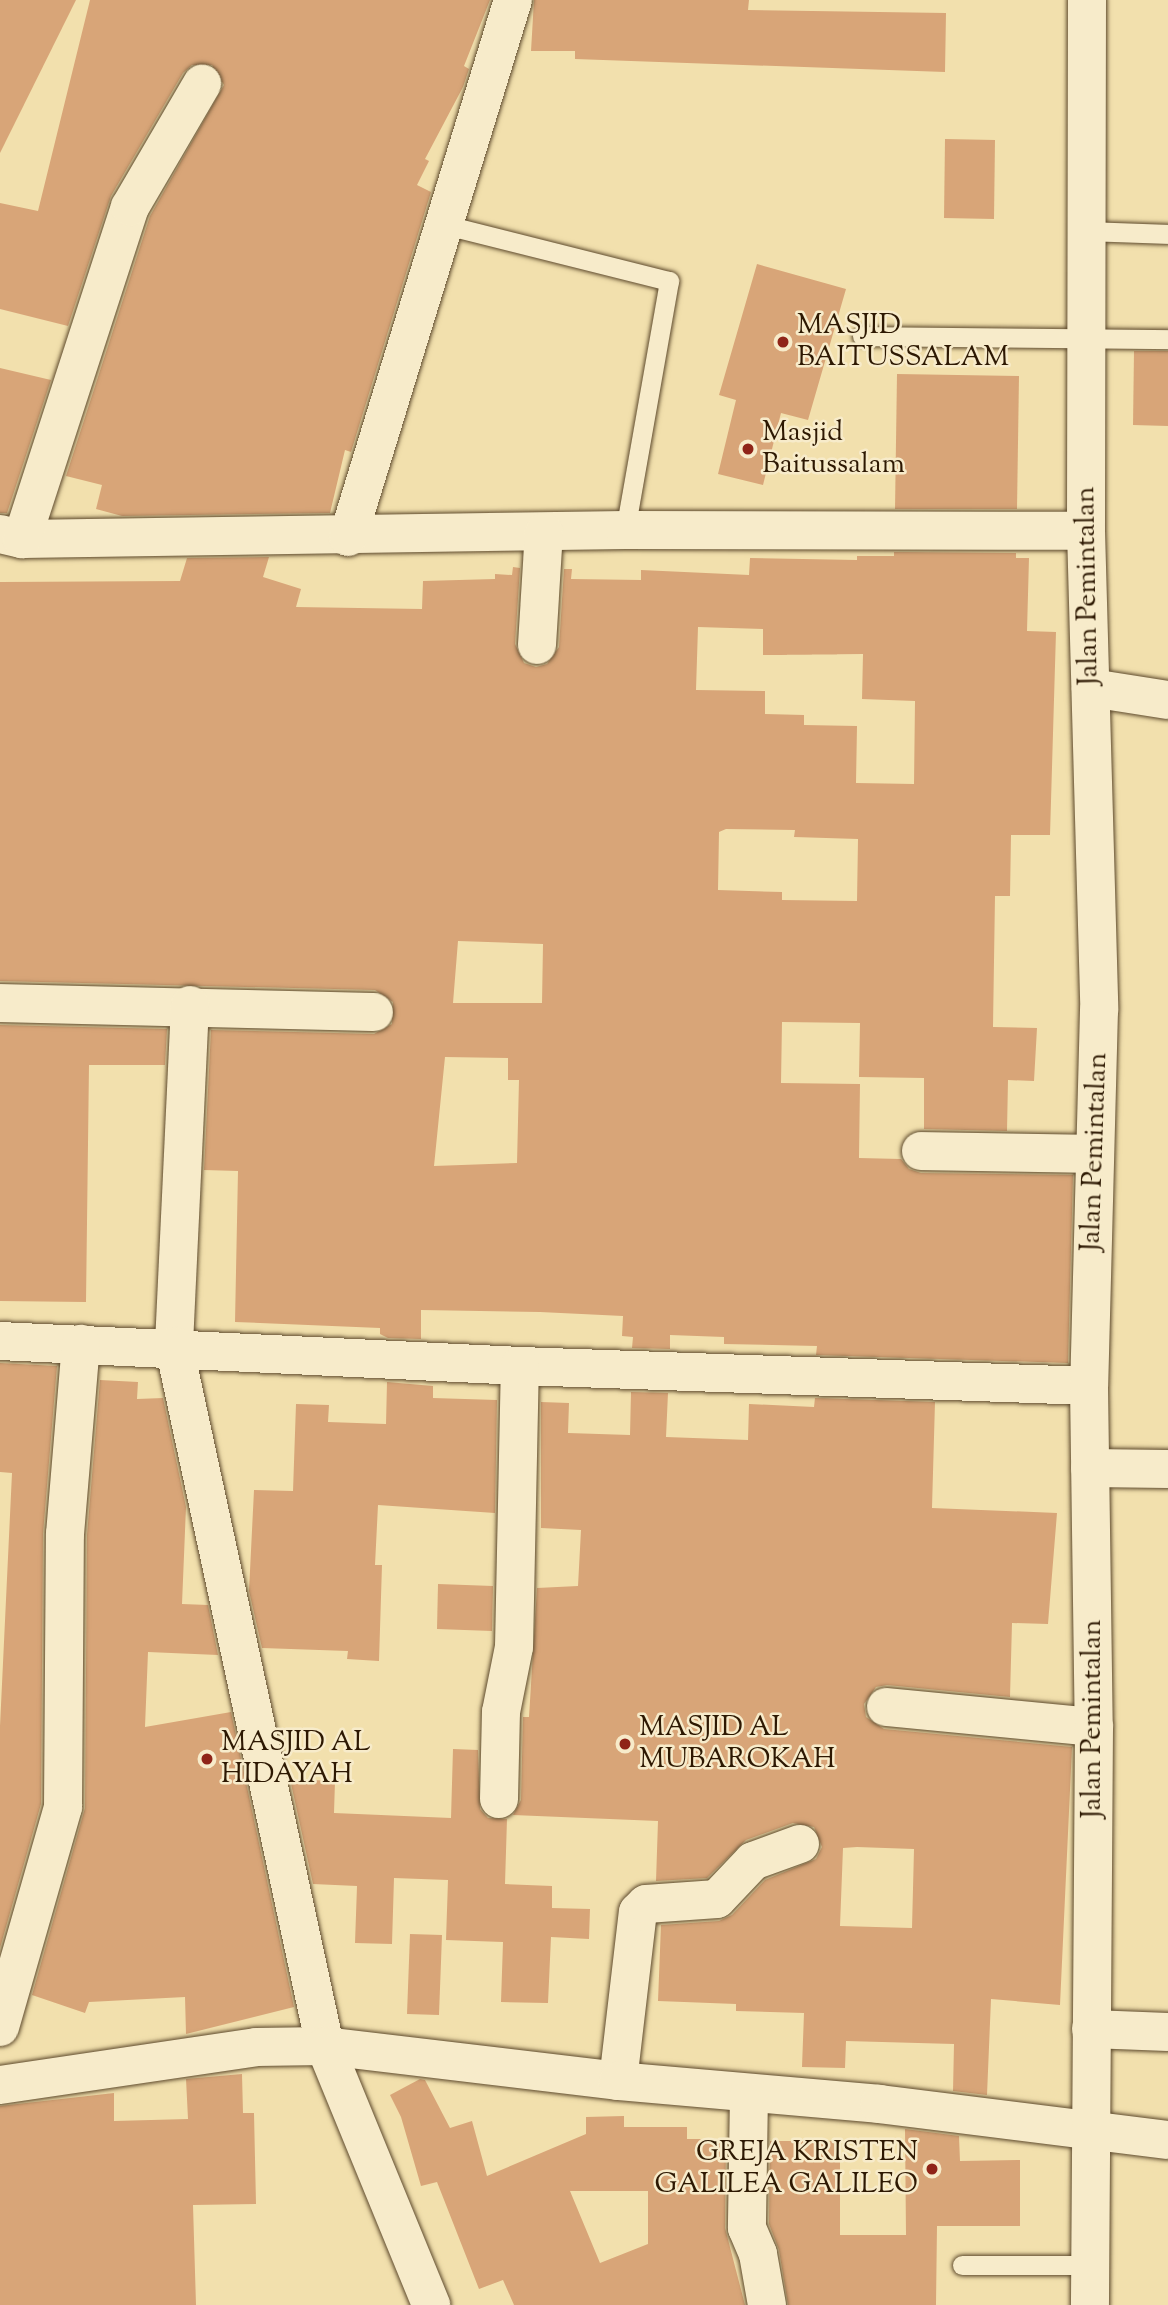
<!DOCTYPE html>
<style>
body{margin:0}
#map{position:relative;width:1168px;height:2305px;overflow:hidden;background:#f2e0ad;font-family:"Sorts Mill Goudy",serif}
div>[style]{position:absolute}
.building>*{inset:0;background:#d8a578}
.roads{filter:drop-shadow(0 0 2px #5e4a2d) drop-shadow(0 0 2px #5e4a2d)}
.service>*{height:19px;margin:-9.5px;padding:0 9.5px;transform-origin:9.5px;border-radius:9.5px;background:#f7ebca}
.minor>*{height:38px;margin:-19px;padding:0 19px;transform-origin:19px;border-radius:19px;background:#f7ebca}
.secondary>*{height:38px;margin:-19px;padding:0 19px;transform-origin:19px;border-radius:19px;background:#f7ebca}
.dots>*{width:19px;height:19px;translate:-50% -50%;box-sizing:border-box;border:4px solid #f7ebca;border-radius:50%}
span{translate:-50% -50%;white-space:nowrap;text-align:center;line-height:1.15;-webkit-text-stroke:5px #f7ebca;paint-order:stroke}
.poi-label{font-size:28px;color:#2d1802}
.left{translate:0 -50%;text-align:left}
.right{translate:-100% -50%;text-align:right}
.street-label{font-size:28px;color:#2d1802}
</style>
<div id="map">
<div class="building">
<i style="clip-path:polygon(0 0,76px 0,0 153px)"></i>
<i style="clip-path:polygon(90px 0,490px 0,464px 66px,469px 69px,463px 87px,425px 159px,429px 161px,417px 185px,431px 192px,351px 452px,345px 450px,330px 513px,122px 516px,96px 509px,102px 485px,66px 476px,150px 216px,224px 85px,212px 65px,192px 65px,183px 73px,111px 196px,68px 326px,0 309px,0 203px,38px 211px)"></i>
<i style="clip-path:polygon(534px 0,749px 0,748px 10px,946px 13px,945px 72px,575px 59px,575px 51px,531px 51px)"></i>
<i style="clip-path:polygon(945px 139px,995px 140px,994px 219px,944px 218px)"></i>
<i style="clip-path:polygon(757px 264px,846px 289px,808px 420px,781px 413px,763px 485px,718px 474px,736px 400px,719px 395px)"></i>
<i style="clip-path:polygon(1134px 351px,1168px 351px,1168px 426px,1133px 425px)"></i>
<i style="clip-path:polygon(0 368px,51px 380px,7px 513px,0 513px)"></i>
<i style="clip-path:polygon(897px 374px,1019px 376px,1017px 509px,895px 509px)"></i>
<i style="clip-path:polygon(evenodd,894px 552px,1016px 553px,1016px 558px,1029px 558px,1027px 631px,1056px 632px,1050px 835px,1011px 835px,1010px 896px,995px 896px,993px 1027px,1037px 1028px,1034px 1081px,1008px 1080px,1007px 1131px,924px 1129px,924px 1078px,859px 1077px,860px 1023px,782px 1022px,781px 1083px,860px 1084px,859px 1158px,901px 1159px,909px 1169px,921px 1173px,1073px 1175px,1068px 1363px,816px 1355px,817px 1346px,724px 1344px,724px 1337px,670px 1335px,670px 1349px,632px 1348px,633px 1337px,622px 1336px,623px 1316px,540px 1312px,421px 1310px,421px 1339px,388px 1338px,380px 1334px,380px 1328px,235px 1322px,238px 1171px,204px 1170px,211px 1030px,374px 1034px,392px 1024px,393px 1002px,375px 990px,0 981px,0 582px,180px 581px,187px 558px,269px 557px,263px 577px,301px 589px,296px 607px,422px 609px,423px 581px,495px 579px,495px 574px,512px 575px,513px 567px,520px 568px,515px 644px,524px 663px,536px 667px,547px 664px,559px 647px,564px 569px,572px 569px,571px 579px,641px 580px,641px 570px,749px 575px,750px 558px,857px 560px,857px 556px,894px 556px,894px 552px,698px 627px,763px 629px,763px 655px,863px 654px,862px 699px,915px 701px,914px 784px,856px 783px,857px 726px,804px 725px,804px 715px,765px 714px,765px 691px,696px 690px,698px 627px,894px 552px,726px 829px,795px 830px,794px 837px,858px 839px,857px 901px,782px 900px,782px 892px,718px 890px,719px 832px,726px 829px,894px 552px,458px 941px,543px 944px,542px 1003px,453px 1003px,458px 941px,894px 552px,445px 1057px,508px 1058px,508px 1080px,519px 1080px,517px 1163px,434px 1166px,445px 1057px)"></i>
<i style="clip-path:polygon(0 1025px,167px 1029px,165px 1065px,89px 1065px,86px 1302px,0 1301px)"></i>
<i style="clip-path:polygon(0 1363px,57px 1366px,43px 1534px,41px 1804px,0 1948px,0 1726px,12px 1473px,0 1472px)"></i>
<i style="clip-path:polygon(100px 1380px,138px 1382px,137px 1399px,163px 1398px,186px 1507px,182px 1604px,208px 1605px,218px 1655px,148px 1652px,145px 1727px,231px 1712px,294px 2007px,186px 2034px,185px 1997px,89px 2002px,85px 2013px,32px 1995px,85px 1808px,87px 1535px)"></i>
<i style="clip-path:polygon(387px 1382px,433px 1386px,433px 1398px,497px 1400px,495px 1513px,378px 1505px,375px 1565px,382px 1565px,379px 1661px,347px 1659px,348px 1651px,262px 1648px,249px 1591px,254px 1490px,293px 1491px,296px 1404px,329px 1405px,328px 1422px,386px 1424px)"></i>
<i style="clip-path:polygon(evenodd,631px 1392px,668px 1393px,666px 1437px,748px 1440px,749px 1404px,814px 1407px,815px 1398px,935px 1402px,932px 1508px,1057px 1513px,1048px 1624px,1012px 1623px,1010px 1697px,887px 1685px,876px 1687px,864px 1704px,866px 1717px,884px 1729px,1072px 1747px,1060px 2005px,991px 1999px,987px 2095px,953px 2091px,954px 2044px,846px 2041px,845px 2068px,802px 2067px,804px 2013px,736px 2011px,736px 2004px,658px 2001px,661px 1925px,719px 1921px,732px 1915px,765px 1880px,816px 1859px,822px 1847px,814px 1827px,793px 1823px,746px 1840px,707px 1878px,656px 1881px,658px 1821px,513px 1815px,521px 1800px,523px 1717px,529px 1717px,537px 1588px,578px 1586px,581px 1530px,541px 1528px,541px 1402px,569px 1403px,568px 1433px,630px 1435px,631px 1392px,857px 1847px,914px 1849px,912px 1928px,840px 1926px,843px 1848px,857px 1847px)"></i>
<i style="clip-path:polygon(438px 1584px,493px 1586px,492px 1631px,437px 1629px)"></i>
<i style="clip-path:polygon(453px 1749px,478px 1750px,480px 1809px,488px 1818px,507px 1819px,505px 1884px,552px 1886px,552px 1908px,590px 1909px,589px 1939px,551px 1937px,548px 2003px,501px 2002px,503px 1942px,446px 1940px,448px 1880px,394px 1878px,392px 1944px,355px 1943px,357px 1886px,313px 1884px,290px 1779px,335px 1781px,334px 1813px,451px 1818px)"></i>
<i style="clip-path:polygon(410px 1934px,442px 1935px,439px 2015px,407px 2014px)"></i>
<i style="clip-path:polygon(242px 2074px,243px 2113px,254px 2113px,256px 2204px,193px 2205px,196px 2305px,0 2305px,0 2106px,114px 2093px,114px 2121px,188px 2119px,186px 2079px)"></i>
<i style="clip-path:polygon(evenodd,420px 2079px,425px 2080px,450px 2128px,472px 2121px,487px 2176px,586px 2134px,586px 2117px,624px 2116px,624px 2127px,687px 2127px,687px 2139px,726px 2139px,725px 2228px,745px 2305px,514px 2305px,503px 2280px,479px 2289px,437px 2182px,421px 2186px,401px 2117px,390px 2095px,420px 2079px,570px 2191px,648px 2191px,648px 2244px,600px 2263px,570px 2191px)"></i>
<i style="clip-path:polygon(905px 2129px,959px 2136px,960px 2161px,1020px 2160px,1020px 2226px,937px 2226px,936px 2305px,788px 2305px,779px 2250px,769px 2224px,770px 2141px,840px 2141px,840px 2235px,906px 2235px)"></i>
</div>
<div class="roads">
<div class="service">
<i style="left:446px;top:225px;width:230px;rotate:14.1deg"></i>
<i style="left:669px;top:281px;width:253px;rotate:100deg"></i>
<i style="left:1088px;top:231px;width:80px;rotate:2.1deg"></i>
<i style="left:862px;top:336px;width:306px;rotate:0.6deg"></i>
<i style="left:962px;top:2265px;width:128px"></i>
</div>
<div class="minor">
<i style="left:0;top:534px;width:23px;rotate:13deg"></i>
<i style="left:22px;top:539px;width:603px;rotate:-0.86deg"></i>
<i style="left:625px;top:530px;width:461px;rotate:0.1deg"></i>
<i style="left:348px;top:537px;width:562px;rotate:-72.92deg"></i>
<i style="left:22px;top:539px;width:349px;rotate:-72deg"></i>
<i style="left:130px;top:207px;width:143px;rotate:-59.7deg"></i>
<i style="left:537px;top:645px;width:113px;rotate:-86.5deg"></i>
<i style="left:1091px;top:688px;width:78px;rotate:8.9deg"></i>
<i style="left:0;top:1003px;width:374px;rotate:1.4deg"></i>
<i style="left:190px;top:1005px;width:341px;rotate:92.7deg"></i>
<i style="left:174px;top:1346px;width:716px;rotate:77.83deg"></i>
<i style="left:325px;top:2046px;width:280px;rotate:67.7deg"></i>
<i style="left:921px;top:1151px;width:174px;rotate:1deg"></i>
<i style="left:0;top:1341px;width:521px;rotate:2.75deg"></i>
<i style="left:520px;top:1366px;width:569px;rotate:2.01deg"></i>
<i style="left:1090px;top:1468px;width:78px;rotate:0.7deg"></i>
<i style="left:886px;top:1707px;width:209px;rotate:5.5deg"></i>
<i style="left:499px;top:1799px;width:87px;rotate:-88.7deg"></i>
<i style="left:501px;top:1712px;width:66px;rotate:-78.7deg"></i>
<i style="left:514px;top:1647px;width:281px;rotate:-88.8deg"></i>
<i style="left:0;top:2027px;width:229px;rotate:-74deg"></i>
<i style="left:63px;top:1807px;width:273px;rotate:-89.6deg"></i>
<i style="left:65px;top:1534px;width:191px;rotate:-85.2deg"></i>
<i style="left:1091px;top:2029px;width:77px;rotate:2.2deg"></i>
<i style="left:618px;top:2081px;width:170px;rotate:-83.3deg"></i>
<i style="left:638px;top:1912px;width:11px;rotate:-45deg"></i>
<i style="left:646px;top:1904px;width:71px;rotate:-4deg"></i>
<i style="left:717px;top:1899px;width:52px;rotate:-46.5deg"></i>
<i style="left:753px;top:1861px;width:50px;rotate:-19.9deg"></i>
<i style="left:0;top:2085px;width:259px;rotate:-8.4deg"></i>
<i style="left:256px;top:2047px;width:69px;rotate:-0.8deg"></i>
<i style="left:325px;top:2046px;width:295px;rotate:6.8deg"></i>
<i style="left:618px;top:2081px;width:262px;rotate:5deg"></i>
<i style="left:879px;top:2104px;width:291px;rotate:7.1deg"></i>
<i style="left:749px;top:2094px;width:134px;rotate:90.9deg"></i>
<i style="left:747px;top:2228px;width:28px;rotate:67deg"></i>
<i style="left:758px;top:2254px;width:52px;rotate:80deg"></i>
</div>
<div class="secondary">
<i style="left:1087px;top:0;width:531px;rotate:90.11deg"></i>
<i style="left:1086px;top:531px;width:479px;rotate:88.4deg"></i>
<i style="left:1099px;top:1010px;width:376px;rotate:91.5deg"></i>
<i style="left:1089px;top:1386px;width:341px;rotate:89.2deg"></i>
<i style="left:1094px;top:1727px;width:578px;rotate:90.4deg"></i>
</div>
</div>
<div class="dots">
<i style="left:783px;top:342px;background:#8f2418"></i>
<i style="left:748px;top:449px;background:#8f2418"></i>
<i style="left:625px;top:1744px;background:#8f2418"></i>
<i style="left:207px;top:1759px;background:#8f2418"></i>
<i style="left:932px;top:2169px;background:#8f2418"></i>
</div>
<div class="poi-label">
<span class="left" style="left:797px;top:342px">MASJID<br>BAITUSSALAM</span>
<span class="left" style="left:762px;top:449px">Masjid<br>Baitussalam</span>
<span class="left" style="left:639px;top:1744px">MASJID AL<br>MUBAROKAH</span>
<span class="left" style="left:221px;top:1759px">MASJID AL<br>HIDAYAH</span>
<span class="right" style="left:918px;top:2169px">GREJA KRISTEN<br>GALILEA GALILEO</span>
</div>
<div class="street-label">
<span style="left:1088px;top:586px;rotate:-91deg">Jalan Pemintalan</span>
<span style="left:1095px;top:1152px;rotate:-88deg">Jalan Pemintalan</span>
<span style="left:1093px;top:1719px;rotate:-90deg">Jalan Pemintalan</span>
</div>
</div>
